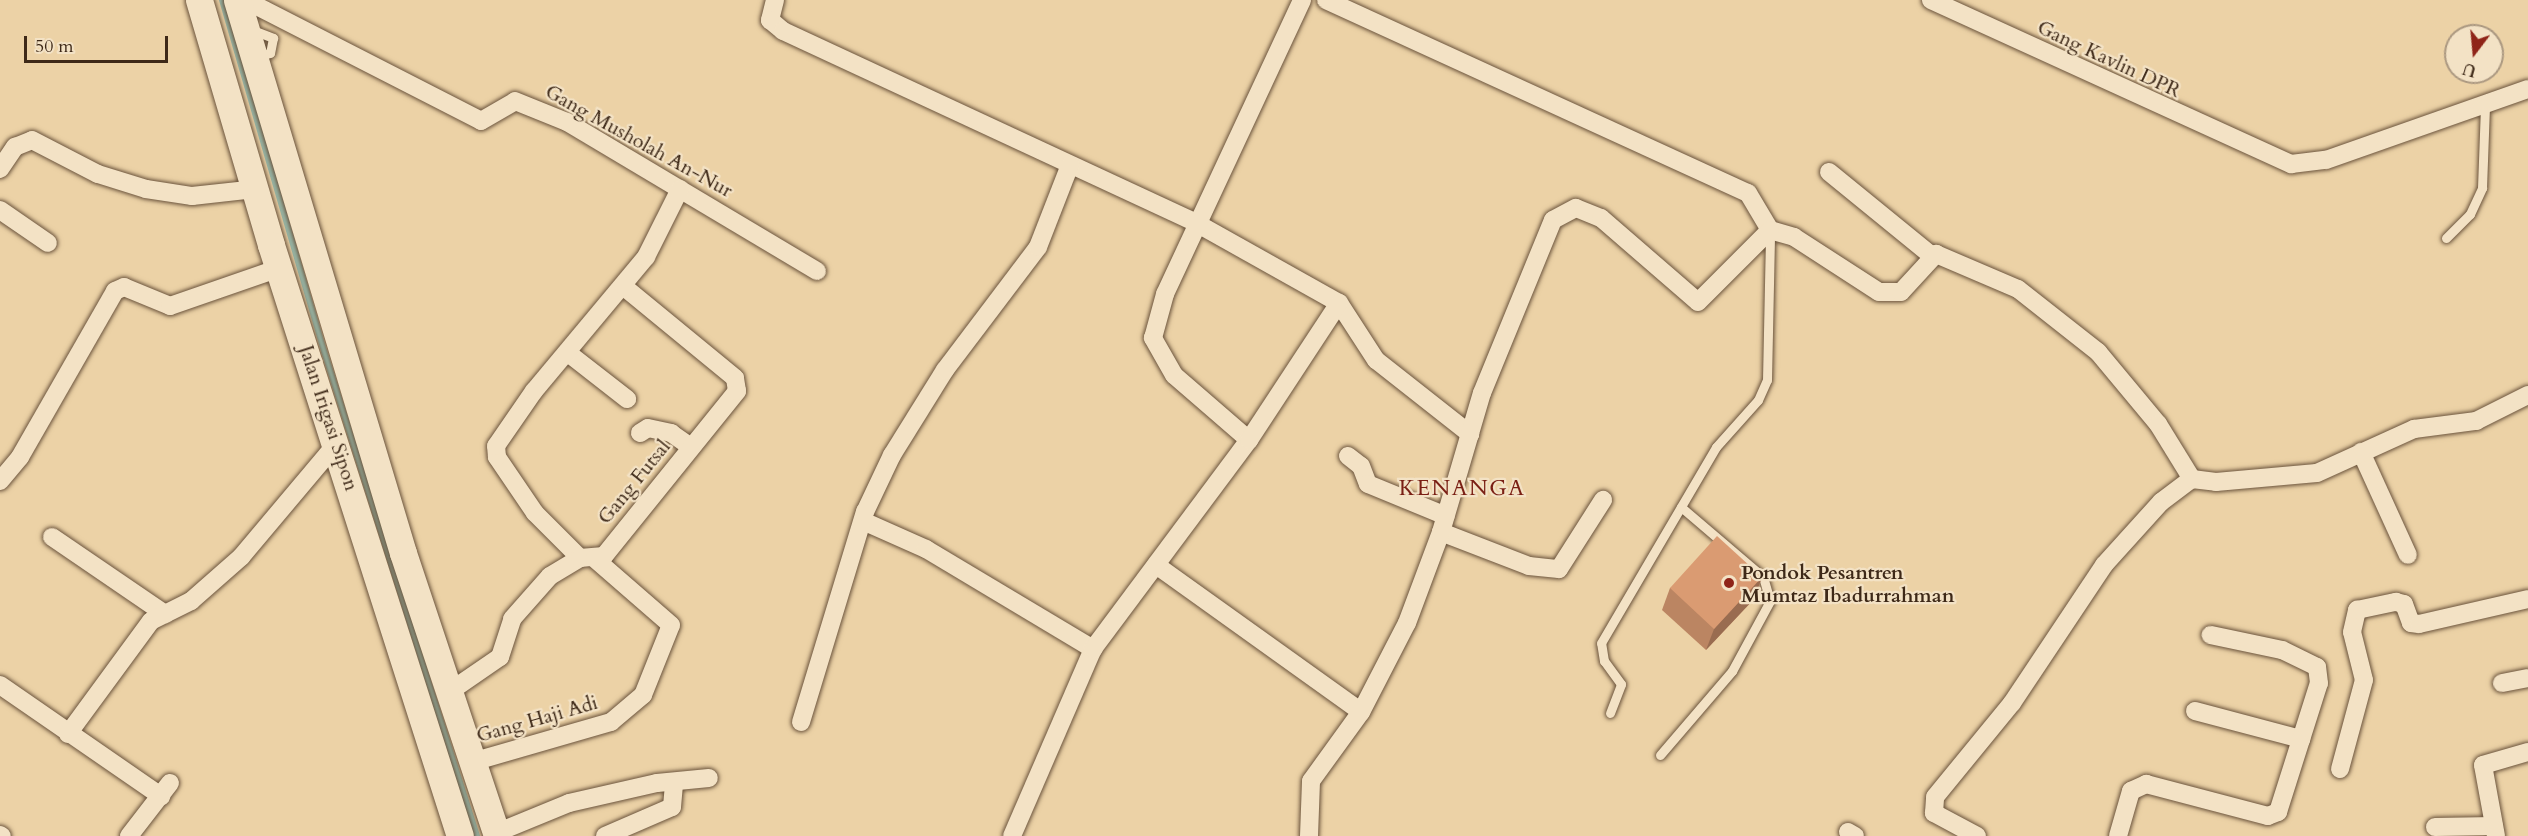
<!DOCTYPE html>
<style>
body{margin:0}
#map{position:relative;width:2528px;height:836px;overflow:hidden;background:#ecd2a6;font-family:Cardo,serif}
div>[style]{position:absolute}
.stream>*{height:6px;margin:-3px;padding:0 3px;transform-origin:3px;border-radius:3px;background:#99b8a8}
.roads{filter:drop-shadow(0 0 2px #6a533c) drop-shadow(0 0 2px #6a533c)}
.lane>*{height:9px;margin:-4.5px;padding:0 4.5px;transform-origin:4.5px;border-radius:4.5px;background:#f3e2c5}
.street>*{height:18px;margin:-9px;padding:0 9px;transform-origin:9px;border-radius:9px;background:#f3e2c5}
.secondary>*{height:27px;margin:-13.5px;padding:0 13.5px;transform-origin:13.5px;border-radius:13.5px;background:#f3e2c5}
.wall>*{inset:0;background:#bb8562}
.shaded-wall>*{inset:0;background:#996c50}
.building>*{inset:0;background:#da9b72}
.dots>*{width:16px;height:16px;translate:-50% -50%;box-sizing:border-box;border:3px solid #f3e2c5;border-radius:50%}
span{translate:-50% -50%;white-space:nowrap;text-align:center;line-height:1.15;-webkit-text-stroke:4.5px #f3e2c5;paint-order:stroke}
.street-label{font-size:20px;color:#3e2918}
.poi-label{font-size:20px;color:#3e2918;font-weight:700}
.left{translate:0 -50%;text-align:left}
.quarter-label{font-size:22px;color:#7a1f14;letter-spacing:1.5px}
.north{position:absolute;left:2444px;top:24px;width:60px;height:60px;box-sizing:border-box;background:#f3e2c5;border:2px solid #ab9880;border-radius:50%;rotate:196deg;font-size:16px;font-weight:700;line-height:24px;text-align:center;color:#3e2918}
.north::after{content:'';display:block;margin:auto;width:21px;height:27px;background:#8f2418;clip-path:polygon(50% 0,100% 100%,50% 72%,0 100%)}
.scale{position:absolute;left:24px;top:36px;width:144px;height:27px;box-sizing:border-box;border:3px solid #3e2918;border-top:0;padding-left:8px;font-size:18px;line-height:21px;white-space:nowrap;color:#3e2918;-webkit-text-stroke:4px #f3e2c5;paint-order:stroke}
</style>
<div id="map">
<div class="stream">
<i style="left:222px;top:0;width:366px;rotate:73.8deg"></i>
<i style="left:324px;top:351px;width:509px;rotate:72.49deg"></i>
</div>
<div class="roads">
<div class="lane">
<i style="left:250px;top:29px;width:25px;rotate:21deg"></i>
<i style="left:273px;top:38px;width:15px;rotate:101deg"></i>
<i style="left:270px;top:53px;width:15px;rotate:164deg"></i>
<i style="left:2446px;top:238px;width:34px;rotate:-45deg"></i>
<i style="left:2470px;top:214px;width:29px;rotate:-65deg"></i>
<i style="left:2482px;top:188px;width:83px;rotate:-87.9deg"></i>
<i style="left:1610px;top:713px;width:31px;rotate:-69deg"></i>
<i style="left:1621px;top:684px;width:29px;rotate:-126deg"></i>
<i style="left:1604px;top:661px;width:18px;rotate:-99deg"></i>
<i style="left:1601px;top:643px;width:227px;rotate:-59.6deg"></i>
<i style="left:1716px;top:447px;width:63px;rotate:-48.2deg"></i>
<i style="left:1758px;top:400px;width:22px;rotate:-66deg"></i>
<i style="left:1767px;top:380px;width:148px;rotate:-88.8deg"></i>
<i style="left:1660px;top:755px;width:111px;rotate:-49.4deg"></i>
<i style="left:1732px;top:671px;width:80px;rotate:-61.5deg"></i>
<i style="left:1770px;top:601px;width:25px;rotate:-106deg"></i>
<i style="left:1763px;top:577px;width:108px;rotate:-139.5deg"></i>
</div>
<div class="street">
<i style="left:245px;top:0;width:265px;rotate:27.1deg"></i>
<i style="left:481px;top:121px;width:39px;rotate:-30deg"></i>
<i style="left:515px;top:101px;width:56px;rotate:22deg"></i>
<i style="left:567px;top:122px;width:291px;rotate:30.8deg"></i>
<i style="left:775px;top:0;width:21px;rotate:104deg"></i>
<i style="left:770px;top:20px;width:17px;rotate:40deg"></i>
<i style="left:783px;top:31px;width:458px;rotate:24.9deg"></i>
<i style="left:1198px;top:224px;width:162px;rotate:29.3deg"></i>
<i style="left:1339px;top:303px;width:68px;rotate:57deg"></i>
<i style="left:1376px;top:360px;width:120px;rotate:38.2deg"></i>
<i style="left:1326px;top:0;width:464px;rotate:24.6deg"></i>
<i style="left:1748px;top:193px;width:43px;rotate:59.3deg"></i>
<i style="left:1931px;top:0;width:396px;rotate:24.5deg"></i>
<i style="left:2291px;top:164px;width:35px;rotate:-7deg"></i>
<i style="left:2326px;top:160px;width:214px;rotate:-19.4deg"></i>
<i style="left:0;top:169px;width:27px;rotate:-56deg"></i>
<i style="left:15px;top:147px;width:18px;rotate:-22deg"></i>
<i style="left:32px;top:140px;width:74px;rotate:27.3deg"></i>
<i style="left:98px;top:174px;width:50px;rotate:17.4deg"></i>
<i style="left:146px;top:189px;width:47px;rotate:8.7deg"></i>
<i style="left:192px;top:196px;width:63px;rotate:-6.3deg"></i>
<i style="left:1829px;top:172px;width:133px;rotate:39.2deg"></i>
<i style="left:0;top:210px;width:58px;rotate:34.5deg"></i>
<i style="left:1770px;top:230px;width:25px;rotate:16deg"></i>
<i style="left:1794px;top:237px;width:101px;rotate:32.9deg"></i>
<i style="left:1879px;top:292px;width:22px"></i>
<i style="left:1901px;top:292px;width:52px;rotate:-47.4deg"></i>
<i style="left:1936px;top:254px;width:89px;rotate:23.1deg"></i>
<i style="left:2018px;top:289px;width:102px;rotate:38.2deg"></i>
<i style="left:2098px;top:352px;width:94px;rotate:50.2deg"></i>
<i style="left:2158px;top:424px;width:65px;rotate:58.3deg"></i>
<i style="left:568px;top:353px;width:75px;rotate:37.9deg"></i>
<i style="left:640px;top:433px;width:9px;rotate:-32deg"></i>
<i style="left:648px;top:428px;width:24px;rotate:12deg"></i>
<i style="left:671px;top:433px;width:24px;rotate:35deg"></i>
<i style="left:1249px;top:440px;width:99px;rotate:-139.1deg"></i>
<i style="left:1174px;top:375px;width:43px;rotate:-119.6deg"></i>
<i style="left:1153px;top:338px;width:46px;rotate:-74.7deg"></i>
<i style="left:1165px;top:294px;width:324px;rotate:-65deg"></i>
<i style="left:2361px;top:452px;width:113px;rotate:65.5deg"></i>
<i style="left:1348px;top:456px;width:16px;rotate:38deg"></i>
<i style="left:1361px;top:466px;width:19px;rotate:69deg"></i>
<i style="left:1368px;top:484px;width:84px;rotate:22.3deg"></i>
<i style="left:0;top:481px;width:31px;rotate:-50deg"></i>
<i style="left:20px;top:457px;width:191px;rotate:-60.2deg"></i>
<i style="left:115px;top:291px;width:10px;rotate:-24deg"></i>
<i style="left:124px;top:287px;width:50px;rotate:22.4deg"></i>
<i style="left:170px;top:306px;width:116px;rotate:-19.1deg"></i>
<i style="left:863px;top:521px;width:69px;rotate:24deg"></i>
<i style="left:926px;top:549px;width:195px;rotate:30.9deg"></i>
<i style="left:1441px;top:532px;width:94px;rotate:21.1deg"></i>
<i style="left:1529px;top:566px;width:30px;rotate:6deg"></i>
<i style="left:1559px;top:569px;width:82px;rotate:-57.5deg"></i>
<i style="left:52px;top:537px;width:137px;rotate:34.3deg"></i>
<i style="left:580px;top:558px;width:64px;rotate:-135deg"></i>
<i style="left:535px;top:513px;width:68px;rotate:-124.2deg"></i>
<i style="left:497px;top:457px;width:11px;rotate:-95deg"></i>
<i style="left:496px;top:446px;width:67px;rotate:-55.4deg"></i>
<i style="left:534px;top:391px;width:175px;rotate:-50.1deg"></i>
<i style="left:646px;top:257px;width:76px;rotate:-63.4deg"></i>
<i style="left:1156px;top:565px;width:252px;rotate:35.6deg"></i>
<i style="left:2502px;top:683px;width:26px;rotate:-11deg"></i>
<i style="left:0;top:685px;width:196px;rotate:34.6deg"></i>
<i style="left:449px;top:692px;width:62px;rotate:-34.5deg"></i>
<i style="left:500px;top:657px;width:40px;rotate:-72deg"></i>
<i style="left:512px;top:619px;width:57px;rotate:-48.5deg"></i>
<i style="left:550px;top:576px;width:35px;rotate:-31deg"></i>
<i style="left:580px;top:558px;width:24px;rotate:-5deg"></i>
<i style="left:604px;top:556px;width:212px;rotate:-51.1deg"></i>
<i style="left:737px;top:391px;width:13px;rotate:-99deg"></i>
<i style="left:735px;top:378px;width:145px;rotate:-140.6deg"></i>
<i style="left:2195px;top:711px;width:110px;rotate:14.8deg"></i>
<i style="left:801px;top:722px;width:220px;rotate:-73.1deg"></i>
<i style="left:865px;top:512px;width:63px;rotate:-64.7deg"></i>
<i style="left:892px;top:455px;width:100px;rotate:-58.1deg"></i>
<i style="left:945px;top:370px;width:154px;rotate:-52.9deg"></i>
<i style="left:1038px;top:247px;width:88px;rotate:-68.7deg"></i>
<i style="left:68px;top:734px;width:140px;rotate:-53.7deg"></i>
<i style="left:151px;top:621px;width:45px;rotate:-26.6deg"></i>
<i style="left:191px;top:601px;width:67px;rotate:-41.3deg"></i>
<i style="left:241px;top:557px;width:148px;rotate:-49.9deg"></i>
<i style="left:472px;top:762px;width:145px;rotate:-16.1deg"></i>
<i style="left:611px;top:722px;width:42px;rotate:-40.2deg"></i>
<i style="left:643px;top:695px;width:75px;rotate:-68.2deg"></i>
<i style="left:671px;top:625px;width:101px;rotate:-139deg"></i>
<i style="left:2340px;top:769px;width:92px;rotate:-74.9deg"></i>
<i style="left:2364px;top:680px;width:49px;rotate:-104deg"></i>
<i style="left:2352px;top:632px;width:23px;rotate:-77deg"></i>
<i style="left:2357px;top:610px;width:40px;rotate:-12deg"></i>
<i style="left:2396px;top:602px;width:8px;rotate:14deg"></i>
<i style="left:2404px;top:604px;width:20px;rotate:70deg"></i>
<i style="left:2411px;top:623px;width:8px;rotate:7deg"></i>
<i style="left:2419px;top:624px;width:112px;rotate:-12.9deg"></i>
<i style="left:2435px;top:827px;width:59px;rotate:-1deg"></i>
<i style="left:1848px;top:832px;width:8px;rotate:30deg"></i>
<i style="left:496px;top:833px;width:79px;rotate:-22.3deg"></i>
<i style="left:569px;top:803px;width:90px;rotate:-12.8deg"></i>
<i style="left:657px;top:783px;width:52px;rotate:-5.5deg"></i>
<i style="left:0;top:835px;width:2px;rotate:27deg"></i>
<i style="left:129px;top:836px;width:67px;rotate:-52.3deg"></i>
<i style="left:605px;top:836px;width:73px;rotate:-23.4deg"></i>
<i style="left:672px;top:807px;width:25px;rotate:-85deg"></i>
<i style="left:1012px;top:836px;width:204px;rotate:-66.6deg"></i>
<i style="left:1093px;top:649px;width:261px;rotate:-53.3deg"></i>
<i style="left:1249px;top:440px;width:164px;rotate:-56.7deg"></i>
<i style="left:1309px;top:836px;width:55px;rotate:-87.9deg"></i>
<i style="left:1311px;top:781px;width:85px;rotate:-54.1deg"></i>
<i style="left:1361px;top:712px;width:100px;rotate:-62.7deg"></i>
<i style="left:1407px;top:623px;width:97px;rotate:-69.5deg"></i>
<i style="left:1441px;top:532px;width:145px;rotate:-73.6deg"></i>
<i style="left:1482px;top:393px;width:187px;rotate:-67.7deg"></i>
<i style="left:1553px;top:220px;width:26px;rotate:-28deg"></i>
<i style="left:1576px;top:208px;width:27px;rotate:22deg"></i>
<i style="left:1601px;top:218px;width:128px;rotate:40.9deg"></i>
<i style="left:1698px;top:302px;width:102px;rotate:-45deg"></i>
<i style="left:1977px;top:836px;width:49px;rotate:-151.9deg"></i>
<i style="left:1934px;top:813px;width:16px;rotate:-86deg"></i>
<i style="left:1935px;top:797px;width:122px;rotate:-50.7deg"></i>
<i style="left:2012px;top:703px;width:166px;rotate:-56.3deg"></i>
<i style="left:2104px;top:565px;width:85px;rotate:-47.9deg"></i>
<i style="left:2161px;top:502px;width:39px;rotate:-37deg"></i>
<i style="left:2192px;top:479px;width:24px;rotate:7deg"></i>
<i style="left:2216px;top:482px;width:101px;rotate:-5.1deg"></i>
<i style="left:2317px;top:473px;width:107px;rotate:-24.4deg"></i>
<i style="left:2414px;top:429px;width:63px;rotate:-7.4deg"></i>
<i style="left:2476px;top:421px;width:58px;rotate:-26.6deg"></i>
<i style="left:2118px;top:836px;width:47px;rotate:-73.9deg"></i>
<i style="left:2131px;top:791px;width:17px;rotate:-25deg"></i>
<i style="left:2146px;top:784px;width:126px;rotate:14.7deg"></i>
<i style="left:2268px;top:816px;width:11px;rotate:-22deg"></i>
<i style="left:2278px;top:812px;width:135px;rotate:-72.4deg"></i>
<i style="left:2319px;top:683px;width:16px;rotate:-97deg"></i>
<i style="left:2317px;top:667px;width:39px;rotate:-154deg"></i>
<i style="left:2282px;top:650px;width:73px;rotate:-168.1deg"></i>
<i style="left:2496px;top:836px;width:72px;rotate:-100.4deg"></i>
<i style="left:2483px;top:765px;width:47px;rotate:-16.1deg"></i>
</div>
<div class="secondary">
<i style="left:199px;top:0;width:255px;rotate:73.6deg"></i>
<i style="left:271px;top:245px;width:620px;rotate:72.27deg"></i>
<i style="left:237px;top:0;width:577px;rotate:73.29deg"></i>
<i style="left:403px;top:553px;width:298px;rotate:71.6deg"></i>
</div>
</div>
<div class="wall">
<i style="clip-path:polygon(1762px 577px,1754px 599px,1706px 650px,1662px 610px,1670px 588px)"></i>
</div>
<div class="shaded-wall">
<i style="clip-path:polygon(1762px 577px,1754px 599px,1706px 650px,1714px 629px)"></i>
</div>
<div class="building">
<i style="clip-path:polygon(1717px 536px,1762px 577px,1714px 629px,1670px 588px)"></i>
</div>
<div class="dots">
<i style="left:1729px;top:583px;background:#8f2418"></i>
</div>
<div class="street-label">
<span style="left:2109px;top:59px;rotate:25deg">Gang Kavlin DPR</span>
<span style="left:639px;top:141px;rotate:29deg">Gang Musholah An-Nur</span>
<span style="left:329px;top:418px;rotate:72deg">Jalan Irigasi Sipon</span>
<span style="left:634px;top:482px;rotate:-51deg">Gang Futsal</span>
<span style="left:537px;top:719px;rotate:-16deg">Gang Haji Adi</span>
</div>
<div class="poi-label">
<span class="left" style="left:1741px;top:584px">Pondok Pesantren<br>Mumtaz Ibadurrahman</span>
</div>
<div class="quarter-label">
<span style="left:1462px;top:489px">KENANGA</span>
</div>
<div class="north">U</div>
<div class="scale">50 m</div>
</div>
